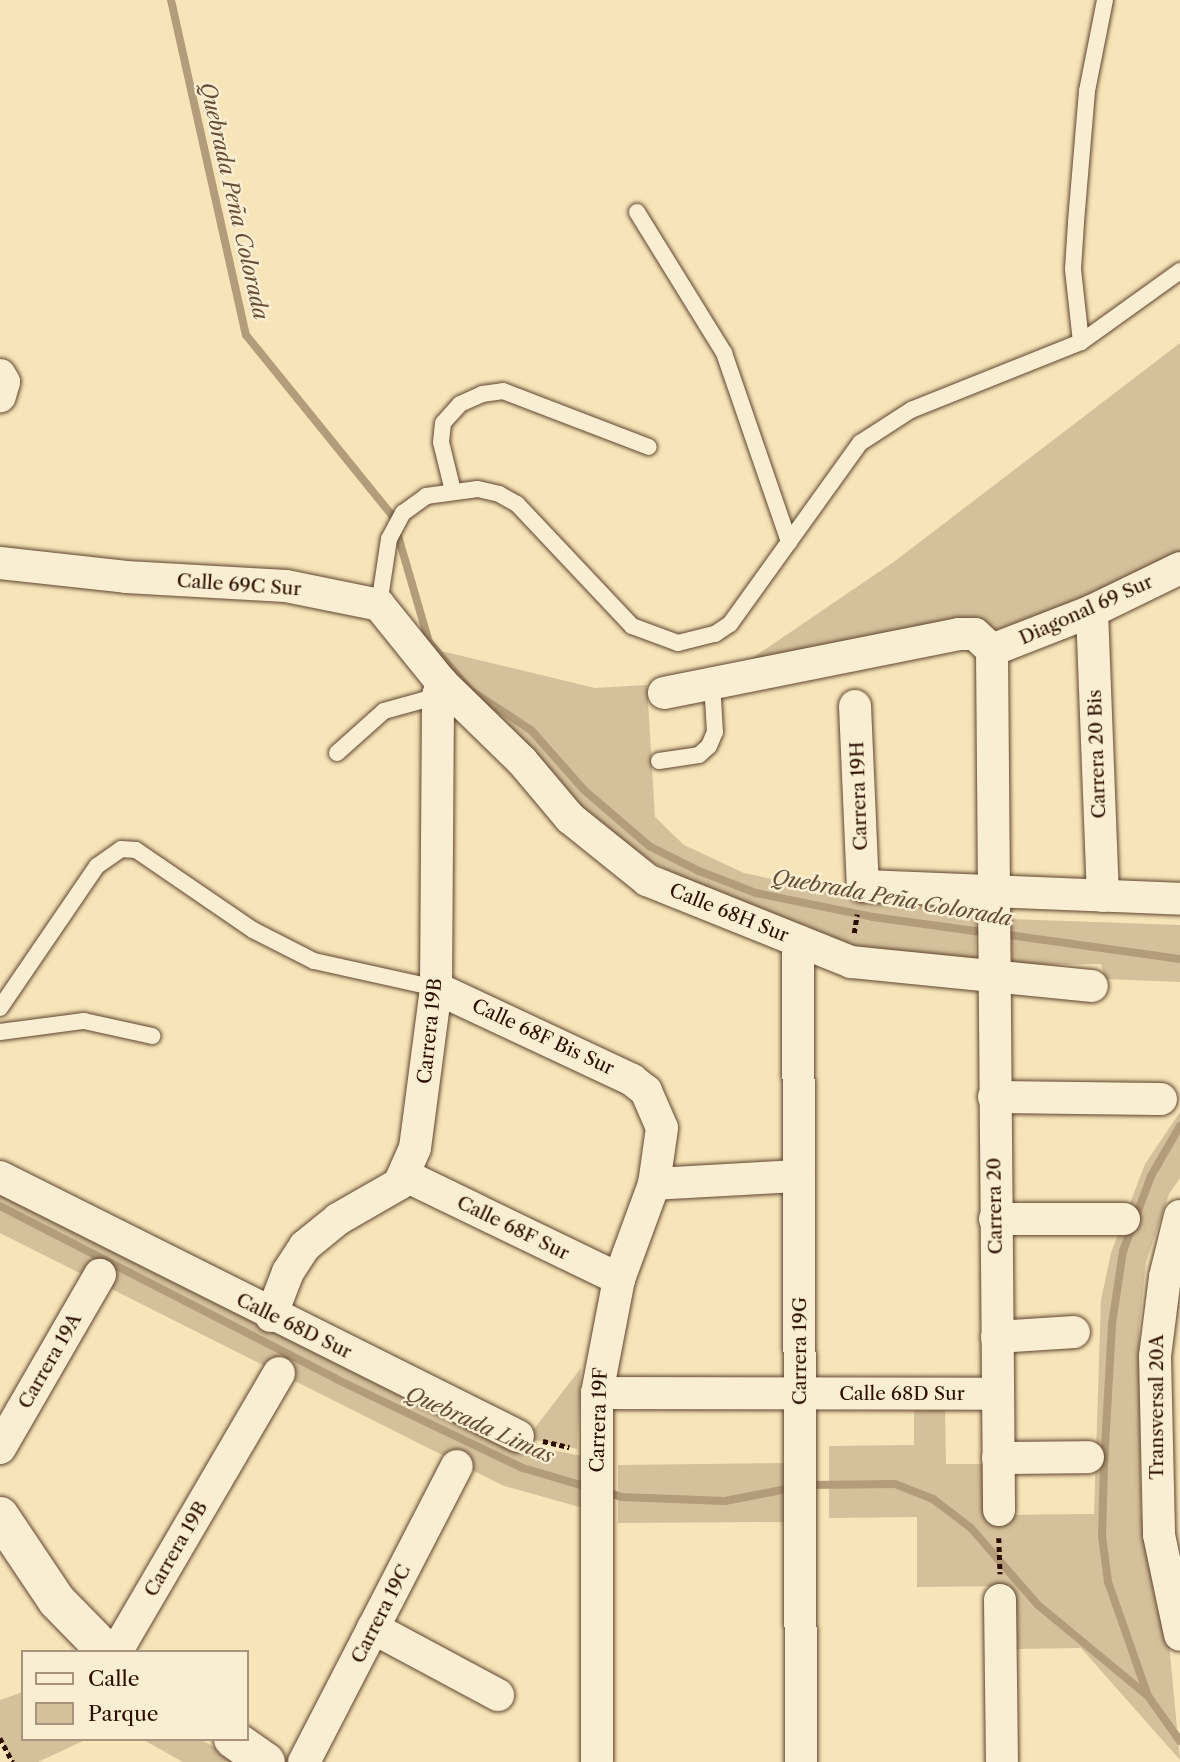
<!DOCTYPE html>
<meta charset="utf-8">
<style>
body{margin:0}
#map{position:relative;width:1180px;height:1762px;overflow:hidden;background:#f7e5b9;font-family:"Libre Caslon Text",serif}
div>[style]{position:absolute}
.green>*{inset:0;background:#d4c09a}
.stream>*{height:8px;margin:-4px;padding:0 4px;transform-origin:4px;border-radius:4px;background:#b29c7a}
.path>*{height:4.5px;margin-top:-2.25px;transform-origin:0;background:repeating-linear-gradient(90deg,#2c0e00 0 5px,transparent 0 8.5px)}
.roads{filter:drop-shadow(0 0 2px #5f442e) drop-shadow(0 0 2px #5f442e)}
.lane>*{height:16px;margin:-8px;padding:0 8px;transform-origin:8px;border-radius:8px;background:#faeed2}
.street>*{height:32px;margin:-16px;padding:0 16px;transform-origin:16px;border-radius:16px;background:#faeed2}
.secondary>*{height:38px;margin:-19px;padding:0 19px;transform-origin:19px;border-radius:19px;background:#faeed2}
span{translate:-50% -50%;white-space:nowrap;text-align:center;line-height:1.15;-webkit-text-stroke:5px #faeed2;paint-order:stroke}
.street-label{font-size:19px;color:#2c0e00}
.water-label{font-size:21px;color:#684e37;font-style:italic}
.legend{position:absolute;left:21px;top:1650px;width:228px;height:91px;box-sizing:border-box;background:#faeed2;border:2px solid #a8947e;margin:0;padding:9px 12px;list-style:none;font-size:21px;color:#2c0e00}
.legend li{display:flex;align-items:center;gap:14px;height:35px}
.legend b{width:35px;border:2px solid #a8947e}
</style>
<div id="map">
<div class="green">
<i style="clip-path:polygon(1180px 343px,1180px 552px,1085px 602px,989px 632px,720px 680px,895px 561px)"></i>
<i style="clip-path:polygon(420px 646px,595px 688px,647px 685px,655px 817px,684px 845px,744px 873px,822px 890px,976px 912px,975px 965px,853px 945px,702px 887px,632px 852px,565px 798px)"></i>
<i style="clip-path:polygon(1011px 919px,1180px 925px,1180px 982px,1105px 979px,1101px 964px,1012px 965px)"></i>
<i style="clip-path:polygon(1180px 1112px,1180px 1178px,1169px 1194px,1146px 1262px,1139px 1328px,1141px 1514px,1156px 1605px,1169px 1643px,1180px 1760px,1081px 1648px,1011px 1649px,1010px 1586px,917px 1587px,917px 1517px,829px 1518px,829px 1446px,914px 1445px,914px 1411px,945px 1410px,946px 1464px,988px 1464px,989px 1515px,1094px 1514px,1101px 1300px,1111px 1253px,1145px 1164px)"></i>
<i style="clip-path:polygon(0 1185px,514px 1443px,582px 1456px,583px 1508px,504px 1486px,0 1233px)"></i>
<i style="clip-path:polygon(581px 1368px,577px 1449px,527px 1438px)"></i>
<i style="clip-path:polygon(784px 1463px,784px 1522px,618px 1523px,618px 1465px)"></i>
<i style="clip-path:polygon(23px 1692px,23px 1739px,87px 1739px,38px 1762px,13px 1762px,0 1738px,0 1700px)"></i>
<i style="clip-path:polygon(142px 1739px,200px 1739px,240px 1762px,183px 1762px)"></i>
</div>
<div class="stream">
<i style="left:171px;top:0;width:343px;rotate:77.4deg"></i>
<i style="left:246px;top:335px;width:232px;rotate:51deg"></i>
<i style="left:392px;top:515px;width:132px;rotate:73.8deg"></i>
<i style="left:429px;top:642px;width:63px;rotate:49.5deg"></i>
<i style="left:470px;top:690px;width:73px;rotate:33.3deg"></i>
<i style="left:531px;top:730px;width:80px;rotate:48.5deg"></i>
<i style="left:584px;top:790px;width:86px;rotate:40.7deg"></i>
<i style="left:649px;top:846px;width:56px;rotate:26.6deg"></i>
<i style="left:699px;top:871px;width:61px;rotate:21.1deg"></i>
<i style="left:756px;top:893px;width:119px;rotate:11.6deg"></i>
<i style="left:873px;top:917px;width:117px;rotate:7.9deg"></i>
<i style="left:1002px;top:934px;width:180px;rotate:8deg"></i>
<i style="left:0;top:1206px;width:378px;rotate:27.2deg"></i>
<i style="left:336px;top:1379px;width:207px;rotate:25.5deg"></i>
<i style="left:523px;top:1468px;width:71px;rotate:16.4deg"></i>
<i style="left:808px;top:1485px;width:87px;rotate:-0.7deg"></i>
<i style="left:895px;top:1484px;width:41px;rotate:21.5deg"></i>
<i style="left:933px;top:1499px;width:48px;rotate:37.3deg"></i>
<i style="left:971px;top:1528px;width:102px;rotate:49deg"></i>
<i style="left:1038px;top:1605px;width:143px;rotate:39.6deg"></i>
<i style="left:1148px;top:1696px;width:55px;rotate:54.6deg"></i>
<i style="left:604px;top:1491px;width:18px;rotate:19deg"></i>
<i style="left:621px;top:1497px;width:104px;rotate:2.2deg"></i>
<i style="left:725px;top:1501px;width:68px;rotate:-11deg"></i>
<i style="left:1148px;top:1696px;width:121px;rotate:-109.3deg"></i>
<i style="left:1108px;top:1582px;width:46px;rotate:-97.4deg"></i>
<i style="left:1102px;top:1536px;width:72px;rotate:-88.4deg"></i>
<i style="left:1104px;top:1464px;width:140px;rotate:-86.7deg"></i>
<i style="left:1112px;top:1324px;width:74px;rotate:-81.4deg"></i>
<i style="left:1123px;top:1251px;width:80px;rotate:-69.5deg"></i>
<i style="left:1151px;top:1176px;width:58px;rotate:-59.9deg"></i>
</div>
<div class="path">
<i style="left:854px;top:933px;width:19px;rotate:-81deg"></i>
<i style="left:543px;top:1441px;width:27px;rotate:13deg"></i>
<i style="left:999px;top:1538px;width:36px;rotate:88deg"></i>
<i style="left:0;top:1738px;width:27px;rotate:62deg"></i>
</div>
<div class="roads">
<div class="lane">
<i style="left:637px;top:212px;width:166px;rotate:58.3deg"></i>
<i style="left:724px;top:353px;width:200px;rotate:71deg"></i>
<i style="left:1081px;top:342px;width:73px;rotate:-96.3deg"></i>
<i style="left:1073px;top:269px;width:47px;rotate:-86.3deg"></i>
<i style="left:1076px;top:222px;width:131px;rotate:-85.2deg"></i>
<i style="left:1087px;top:91px;width:93px;rotate:-78.8deg"></i>
<i style="left:453px;top:491px;width:50px;rotate:-103.8deg"></i>
<i style="left:441px;top:442px;width:19px;rotate:-84deg"></i>
<i style="left:443px;top:423px;width:25px;rotate:-48deg"></i>
<i style="left:460px;top:404px;width:24px;rotate:-24deg"></i>
<i style="left:482px;top:394px;width:21px;rotate:-8deg"></i>
<i style="left:503px;top:391px;width:156px;rotate:21deg"></i>
<i style="left:379px;top:605px;width:67px;rotate:-81.4deg"></i>
<i style="left:389px;top:539px;width:30px;rotate:-62deg"></i>
<i style="left:403px;top:513px;width:29px;rotate:-36deg"></i>
<i style="left:426px;top:496px;width:52px;rotate:-7.7deg"></i>
<i style="left:478px;top:489px;width:22px;rotate:13deg"></i>
<i style="left:499px;top:494px;width:21px;rotate:29deg"></i>
<i style="left:517px;top:504px;width:168px;rotate:46.7deg"></i>
<i style="left:632px;top:626px;width:49px;rotate:20.3deg"></i>
<i style="left:678px;top:643px;width:38px;rotate:-14deg"></i>
<i style="left:715px;top:634px;width:18px;rotate:-34deg"></i>
<i style="left:730px;top:624px;width:223px;rotate:-54.3deg"></i>
<i style="left:860px;top:443px;width:61px;rotate:-32.9deg"></i>
<i style="left:911px;top:410px;width:183px;rotate:-21.8deg"></i>
<i style="left:1081px;top:342px;width:122px;rotate:-35.6deg"></i>
<i style="left:337px;top:753px;width:63px;rotate:-41.8deg"></i>
<i style="left:384px;top:711px;width:56px;rotate:-15.5deg"></i>
<i style="left:659px;top:761px;width:40px;rotate:-8.5deg"></i>
<i style="left:699px;top:755px;width:13px;rotate:-42deg"></i>
<i style="left:709px;top:746px;width:15px;rotate:-67deg"></i>
<i style="left:715px;top:732px;width:49px;rotate:-93.5deg"></i>
<i style="left:0;top:1008px;width:172px;rotate:-55.7deg"></i>
<i style="left:97px;top:866px;width:29px;rotate:-35deg"></i>
<i style="left:121px;top:849px;width:15px;rotate:4deg"></i>
<i style="left:136px;top:850px;width:142px;rotate:34.4deg"></i>
<i style="left:253px;top:930px;width:68px;rotate:26.9deg"></i>
<i style="left:314px;top:961px;width:125px;rotate:12.5deg"></i>
<i style="left:0;top:1032px;width:85px;rotate:-7.5deg"></i>
<i style="left:84px;top:1021px;width:70px;rotate:12.4deg"></i>
</div>
<div class="street">
<i style="left:0;top:375px;width:8px;rotate:60deg"></i>
<i style="left:4px;top:382px;width:15px;rotate:106deg"></i>
<i style="left:0;top:563px;width:127px;rotate:6.3deg"></i>
<i style="left:126px;top:577px;width:160px;rotate:3.2deg"></i>
<i style="left:286px;top:586px;width:95px;rotate:11.5deg"></i>
<i style="left:379px;top:605px;width:100px;rotate:51.1deg"></i>
<i style="left:442px;top:683px;width:112px;rotate:44.3deg"></i>
<i style="left:522px;top:761px;width:75px;rotate:49.9deg"></i>
<i style="left:570px;top:818px;width:99px;rotate:38.8deg"></i>
<i style="left:647px;top:880px;width:220px;rotate:21.9deg"></i>
<i style="left:851px;top:962px;width:242px;rotate:5.7deg"></i>
<i style="left:1092px;top:611px;width:285px;rotate:87.8deg"></i>
<i style="left:992px;top:650px;width:860px;rotate:89.53deg"></i>
<i style="left:992px;top:650px;width:107px;rotate:-21.3deg"></i>
<i style="left:1092px;top:611px;width:98px;rotate:-26deg"></i>
<i style="left:664px;top:693px;width:301px;rotate:-11.3deg"></i>
<i style="left:959px;top:634px;width:16px"></i>
<i style="left:975px;top:634px;width:23px;rotate:43deg"></i>
<i style="left:855px;top:706px;width:180px;rotate:87.5deg"></i>
<i style="left:863px;top:886px;width:317px;rotate:2.3deg"></i>
<i style="left:798px;top:941px;width:821px;rotate:89.79deg"></i>
<i style="left:436px;top:988px;width:217px;rotate:25.1deg"></i>
<i style="left:632px;top:1080px;width:18px;rotate:38deg"></i>
<i style="left:646px;top:1091px;width:40px;rotate:66.6deg"></i>
<i style="left:662px;top:1128px;width:57px;rotate:98.1deg"></i>
<i style="left:654px;top:1184px;width:101px;rotate:110.2deg"></i>
<i style="left:619px;top:1279px;width:116px;rotate:100.9deg"></i>
<i style="left:597px;top:1393px;width:369px;rotate:90deg"></i>
<i style="left:994px;top:1097px;width:167px;rotate:0.7deg"></i>
<i style="left:406px;top:1176px;width:237px;rotate:25.8deg"></i>
<i style="left:0;top:1177px;width:579px;rotate:26.57deg"></i>
<i style="left:654px;top:1184px;width:145px;rotate:-3.2deg"></i>
<i style="left:1180px;top:1216px;width:63px;rotate:103.8deg"></i>
<i style="left:1165px;top:1277px;width:80px;rotate:97.2deg"></i>
<i style="left:1155px;top:1356px;width:179px;rotate:88.7deg"></i>
<i style="left:1159px;top:1535px;width:102px;rotate:78.1deg"></i>
<i style="left:995px;top:1219px;width:129px"></i>
<i style="left:271px;top:1316px;width:47px;rotate:-68.9deg"></i>
<i style="left:288px;top:1272px;width:31px;rotate:-57deg"></i>
<i style="left:305px;top:1246px;width:43px;rotate:-39.3deg"></i>
<i style="left:338px;top:1219px;width:70px;rotate:-29.8deg"></i>
<i style="left:399px;top:1184px;width:39px;rotate:-66deg"></i>
<i style="left:415px;top:1148px;width:161px;rotate:-82.5deg"></i>
<i style="left:436px;top:988px;width:292px;rotate:-89.6deg"></i>
<i style="left:438px;top:696px;width:14px;rotate:-73deg"></i>
<i style="left:997px;top:1337px;width:77px;rotate:-3.7deg"></i>
<i style="left:597px;top:1393px;width:401px;rotate:0.1deg"></i>
<i style="left:0;top:1448px;width:200px;rotate:-60deg"></i>
<i style="left:998px;top:1458px;width:90px;rotate:-0.6deg"></i>
<i style="left:1000px;top:1600px;width:162px;rotate:89.3deg"></i>
<i style="left:373px;top:1628px;width:142px;rotate:28.2deg"></i>
<i style="left:116px;top:1652px;width:323px;rotate:-59.7deg"></i>
<i style="left:304px;top:1762px;width:333px;rotate:-62.7deg"></i>
</div>
<div class="secondary">
<i style="left:0;top:1516px;width:102px;rotate:56.2deg"></i>
<i style="left:57px;top:1601px;width:71px;rotate:45.6deg"></i>
<i style="left:233px;top:1739px;width:40px;rotate:34.9deg"></i>
</div>
</div>
<div class="street-label">
<span style="left:239px;top:585px;rotate:4deg">Calle 69C Sur</span>
<span style="left:1086px;top:610px;rotate:-24deg">Diagonal 69 Sur</span>
<span style="left:1097px;top:754px;rotate:-92deg">Carrera 20 Bis</span>
<span style="left:859px;top:796px;rotate:-92deg">Carrera 19H</span>
<span style="left:729px;top:913px;rotate:22deg">Calle 68H Sur</span>
<span style="left:430px;top:1031px;rotate:-84deg">Carrera 19B</span>
<span style="left:543px;top:1037px;rotate:25deg">Calle 68F Bis Sur</span>
<span style="left:995px;top:1206px;rotate:-91deg">Carrera 20</span>
<span style="left:513px;top:1228px;rotate:26deg">Calle 68F Sur</span>
<span style="left:294px;top:1326px;rotate:26deg">Calle 68D Sur</span>
<span style="left:800px;top:1351px;rotate:-90deg">Carrera 19G</span>
<span style="left:50px;top:1361px;rotate:-60deg">Carrera 19A</span>
<span style="left:902px;top:1394px">Calle 68D Sur</span>
<span style="left:1157px;top:1407px;rotate:-90deg">Transversal 20A</span>
<span style="left:599px;top:1420px;rotate:-88deg">Carrera 19F</span>
<span style="left:176px;top:1549px;rotate:-60deg">Carrera 19B</span>
<span style="left:381px;top:1614px;rotate:-63deg">Carrera 19C</span>
</div>
<div class="water-label">
<span style="left:234px;top:201px;rotate:77deg">Quebrada Peña Colorada</span>
<span style="left:892px;top:898px;rotate:10deg">Quebrada Peña Colorada</span>
<span style="left:480px;top:1425px;rotate:24deg">Quebrada Limas</span>
</div>
<ul class="legend">
<li><b style="height:9px;background:#faeed2"></b>Calle</li>
<li><b style="height:19px;background:#d4c09a"></b>Parque</li>
</ul>
</div>
